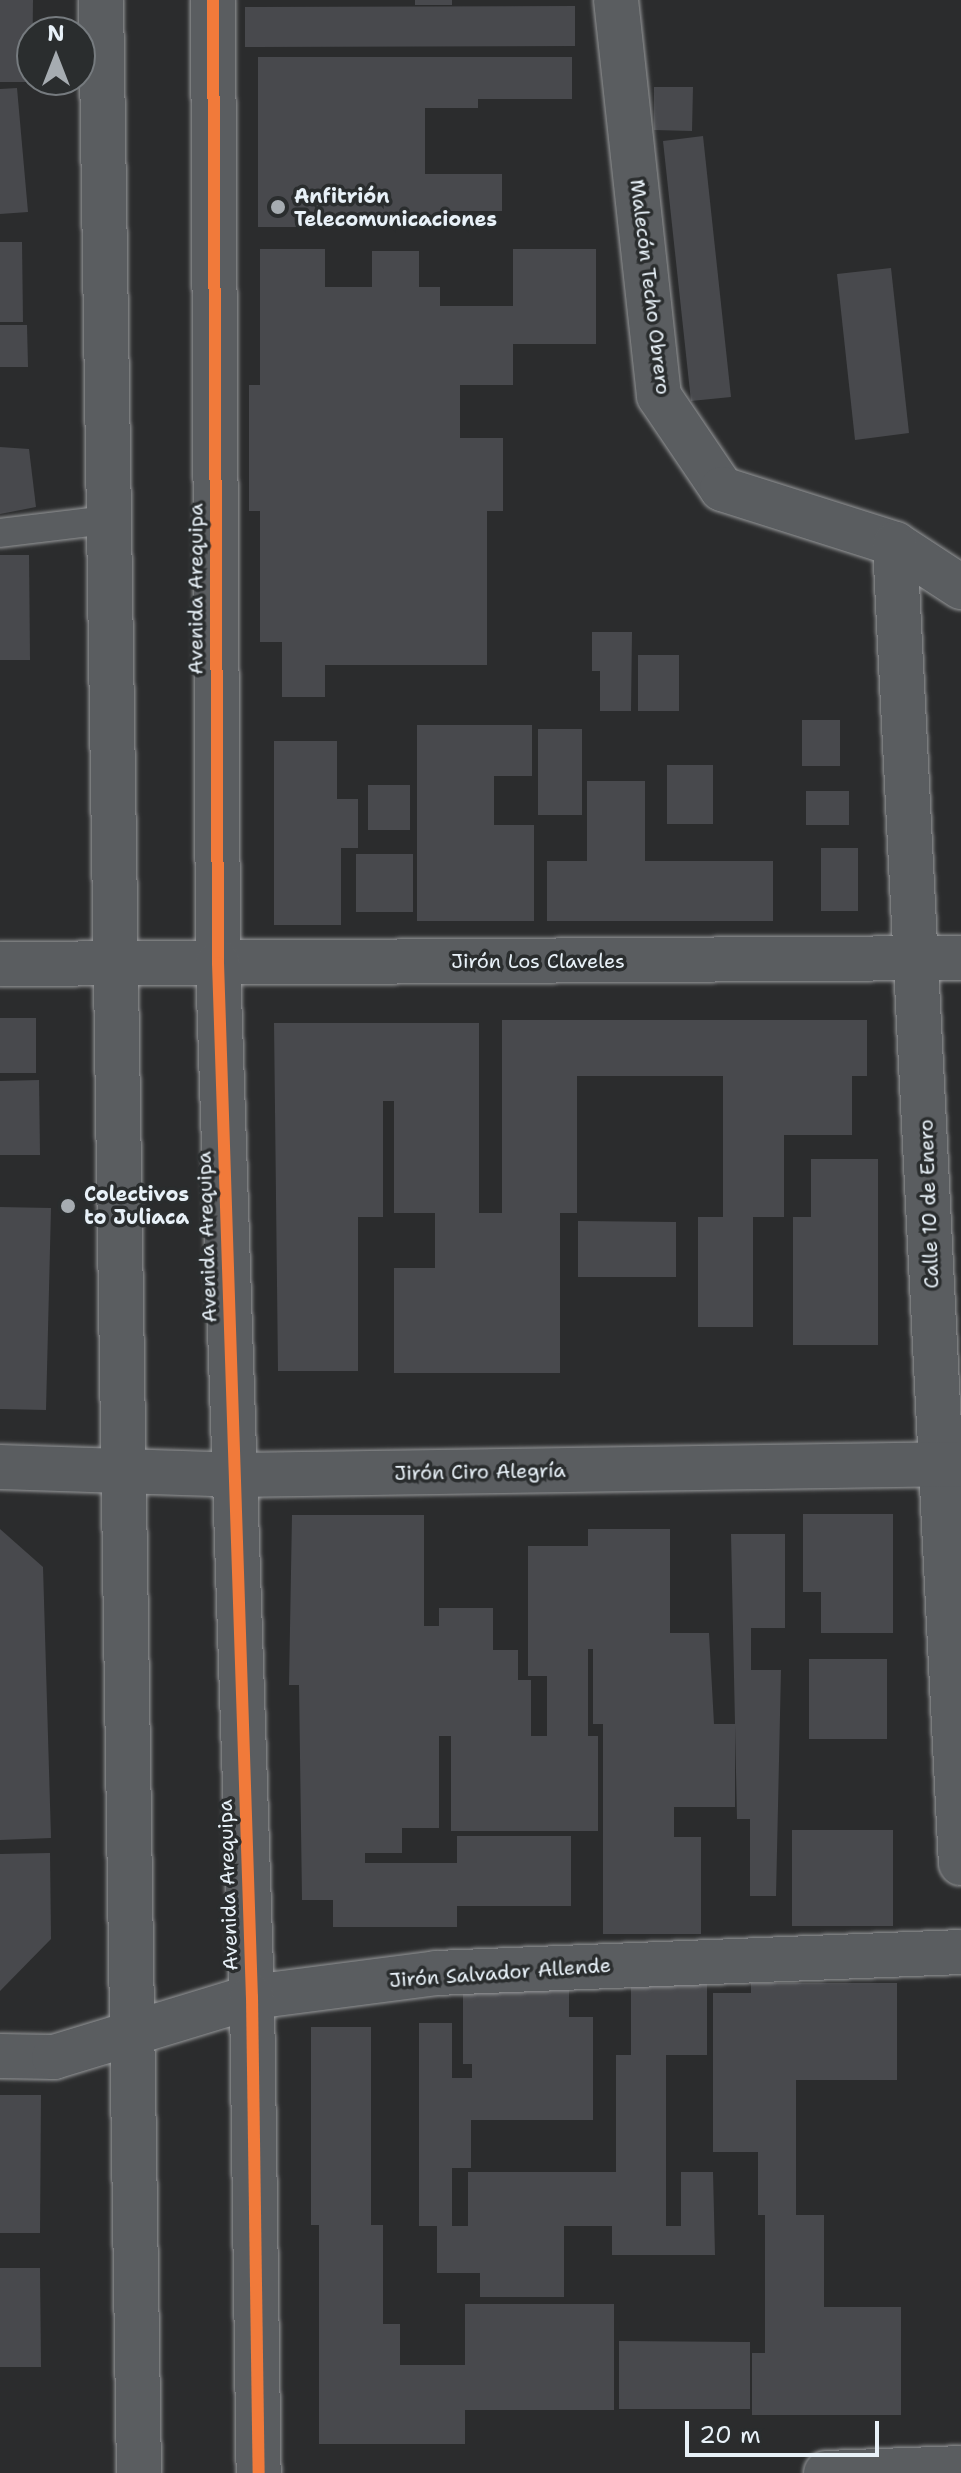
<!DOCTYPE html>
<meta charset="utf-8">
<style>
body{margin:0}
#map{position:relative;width:961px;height:2473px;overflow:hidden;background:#2b2c2d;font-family:"Shantell Sans",sans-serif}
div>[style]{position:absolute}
.building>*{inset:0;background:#48494d}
.roads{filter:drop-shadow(0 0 2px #96989a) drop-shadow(0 0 2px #96989a)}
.service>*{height:28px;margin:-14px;padding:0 14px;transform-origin:14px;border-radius:14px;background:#5a5d60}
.minor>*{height:44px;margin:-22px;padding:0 22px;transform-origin:22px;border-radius:22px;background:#5a5d60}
.tertiary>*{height:44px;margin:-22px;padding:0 22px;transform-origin:22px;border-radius:22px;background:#5a5d60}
.cycleway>*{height:12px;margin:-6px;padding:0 6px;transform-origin:6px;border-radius:6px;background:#f17a3a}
.dots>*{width:22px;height:22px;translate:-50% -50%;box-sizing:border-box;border:4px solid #2a2d2e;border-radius:50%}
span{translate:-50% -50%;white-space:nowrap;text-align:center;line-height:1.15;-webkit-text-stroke:7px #2a2d2e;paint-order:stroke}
.poi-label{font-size:20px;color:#e8f1f8;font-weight:700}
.left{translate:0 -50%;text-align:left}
.street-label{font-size:20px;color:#e8f1f8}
.north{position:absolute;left:16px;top:16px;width:80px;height:80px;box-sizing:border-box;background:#2a2d2e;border:2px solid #767b7f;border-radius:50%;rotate:0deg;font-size:22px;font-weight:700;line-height:32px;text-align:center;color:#e8f1f8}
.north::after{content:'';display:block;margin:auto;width:28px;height:36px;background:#a6acb1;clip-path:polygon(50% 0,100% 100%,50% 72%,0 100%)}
.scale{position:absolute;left:685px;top:2421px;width:194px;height:36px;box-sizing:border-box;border:4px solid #e8f1f8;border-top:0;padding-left:10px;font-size:24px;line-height:28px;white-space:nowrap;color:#e8f1f8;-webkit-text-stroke:6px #2a2d2e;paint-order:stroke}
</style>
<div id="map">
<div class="building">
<i style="clip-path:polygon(0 0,33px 0,32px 82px,0 82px)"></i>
<i style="clip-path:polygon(415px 0,452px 0,452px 5px,415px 5px)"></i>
<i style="clip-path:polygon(575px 6px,575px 46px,245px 47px,245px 7px)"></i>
<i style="clip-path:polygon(258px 57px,572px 57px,572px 99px,478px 99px,478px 108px,425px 108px,425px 174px,502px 174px,502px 211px,447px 211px,447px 227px,258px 227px)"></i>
<i style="clip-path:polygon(654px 87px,693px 87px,692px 131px,654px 130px)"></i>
<i style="clip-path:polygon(17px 88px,28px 212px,0 214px,0 89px)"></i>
<i style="clip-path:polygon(703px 136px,731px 397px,691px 401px,663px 141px)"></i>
<i style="clip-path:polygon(0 242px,22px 242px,23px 322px,0 322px)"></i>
<i style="clip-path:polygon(260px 249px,325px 249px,325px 287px,372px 287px,372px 251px,419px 251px,419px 287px,440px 287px,440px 306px,513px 306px,513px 249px,596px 249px,596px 344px,513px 344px,513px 385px,460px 385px,460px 438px,503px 438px,503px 511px,487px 511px,487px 665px,325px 665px,325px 697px,282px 697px,282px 642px,260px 642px,260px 511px,249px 511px,249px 385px,260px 385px)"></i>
<i style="clip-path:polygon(891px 268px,909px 433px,855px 440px,837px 274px)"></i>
<i style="clip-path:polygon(0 325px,27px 325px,28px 367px,0 367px)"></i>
<i style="clip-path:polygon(0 447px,29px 449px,36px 507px,0 514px)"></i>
<i style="clip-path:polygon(0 555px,29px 555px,30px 660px,0 660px)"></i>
<i style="clip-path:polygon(592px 632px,632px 632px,631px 711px,600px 711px,600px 671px,592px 671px)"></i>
<i style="clip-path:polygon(638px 655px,679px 655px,679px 711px,638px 711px)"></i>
<i style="clip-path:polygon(802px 720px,840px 720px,840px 766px,802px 766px)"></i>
<i style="clip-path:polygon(417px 725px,532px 725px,532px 776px,494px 776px,494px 825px,534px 825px,534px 921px,417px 921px)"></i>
<i style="clip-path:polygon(538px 729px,582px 729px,582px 815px,538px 815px)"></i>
<i style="clip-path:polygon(274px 741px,337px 741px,337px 799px,358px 799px,358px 848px,341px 848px,341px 925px,274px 925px)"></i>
<i style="clip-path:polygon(667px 765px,713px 765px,713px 824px,667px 824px)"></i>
<i style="clip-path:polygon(587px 781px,645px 781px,645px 861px,773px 861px,773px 921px,547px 921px,547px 861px,587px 861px)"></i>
<i style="clip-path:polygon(368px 785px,410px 785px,410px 830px,368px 830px)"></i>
<i style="clip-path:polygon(806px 791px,849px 791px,849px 825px,806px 825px)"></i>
<i style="clip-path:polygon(821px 848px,858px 848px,858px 911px,821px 911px)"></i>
<i style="clip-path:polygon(356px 854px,413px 854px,413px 912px,356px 912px)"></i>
<i style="clip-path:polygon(0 1018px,36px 1018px,36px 1073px,0 1073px)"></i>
<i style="clip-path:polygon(502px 1020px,867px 1020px,867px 1076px,852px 1076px,852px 1135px,784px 1135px,784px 1217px,753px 1217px,753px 1327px,698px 1327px,698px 1217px,723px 1217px,723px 1076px,577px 1076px,577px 1213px,560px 1213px,560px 1373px,394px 1373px,394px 1268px,435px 1268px,435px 1213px,394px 1213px,394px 1101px,383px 1101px,383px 1217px,358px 1217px,358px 1371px,278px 1371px,274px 1023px,479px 1023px,479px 1213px,502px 1213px)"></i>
<i style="clip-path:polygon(39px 1080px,40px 1155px,0 1155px,0 1081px)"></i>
<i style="clip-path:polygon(811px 1159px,878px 1159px,878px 1345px,793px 1345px,793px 1217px,811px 1217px)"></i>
<i style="clip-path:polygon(0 1207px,51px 1208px,46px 1410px,0 1409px)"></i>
<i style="clip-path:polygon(578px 1221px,676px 1222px,676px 1277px,578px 1277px)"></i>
<i style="clip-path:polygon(803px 1514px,893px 1514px,893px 1633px,821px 1633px,821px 1592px,803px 1592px)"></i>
<i style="clip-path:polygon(292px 1515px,424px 1515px,424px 1626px,439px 1626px,439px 1608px,493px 1608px,493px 1650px,518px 1650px,518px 1680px,531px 1680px,531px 1736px,547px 1736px,547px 1676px,528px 1676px,528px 1546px,588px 1546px,588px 1529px,670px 1529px,670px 1633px,709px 1633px,714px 1724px,735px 1724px,735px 1807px,674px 1807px,674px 1837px,701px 1837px,701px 1934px,603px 1934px,603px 1724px,593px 1724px,593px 1649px,588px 1649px,588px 1736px,598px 1736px,598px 1831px,451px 1831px,451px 1736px,439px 1736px,439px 1828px,402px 1828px,402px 1853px,365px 1853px,365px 1863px,457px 1863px,457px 1836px,571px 1836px,571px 1906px,457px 1906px,457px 1927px,333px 1927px,333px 1900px,302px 1900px,299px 1685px,289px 1685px)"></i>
<i style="clip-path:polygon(0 1529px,43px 1567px,51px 1838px,0 1840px)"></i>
<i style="clip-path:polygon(731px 1534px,785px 1534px,785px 1628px,751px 1628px,751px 1670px,781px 1670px,776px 1896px,750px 1896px,750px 1819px,737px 1819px)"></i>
<i style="clip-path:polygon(809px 1659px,887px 1659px,887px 1739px,809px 1739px)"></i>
<i style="clip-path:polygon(792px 1830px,893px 1830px,893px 1926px,792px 1926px)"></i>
<i style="clip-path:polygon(50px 1853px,51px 1939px,0 1991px,0 1854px)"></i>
<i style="clip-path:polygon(631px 1982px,707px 1982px,707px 2055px,666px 2055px,666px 2226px,681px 2226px,681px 2172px,713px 2172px,715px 2255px,612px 2255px,612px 2226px,564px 2226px,564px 2297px,480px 2297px,480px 2273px,437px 2273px,437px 2226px,419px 2226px,419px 2023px,452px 2023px,452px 2078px,472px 2078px,472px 2064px,463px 2064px,463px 1986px,569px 1986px,569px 2017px,593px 2017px,593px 2120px,471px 2120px,471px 2168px,452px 2168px,452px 2226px,468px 2226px,468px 2172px,616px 2172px,616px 2055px,631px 2055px)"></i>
<i style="clip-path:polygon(751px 1983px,897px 1983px,897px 2080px,796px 2080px,796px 2215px,824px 2215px,824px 2307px,901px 2307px,901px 2415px,752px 2415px,752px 2353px,765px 2353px,765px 2215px,758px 2215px,758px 2152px,713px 2152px,713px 1993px,751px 1993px)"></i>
<i style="clip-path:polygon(311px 2027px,371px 2027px,371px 2225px,383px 2225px,383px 2324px,400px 2324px,400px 2365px,465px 2365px,465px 2304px,614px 2304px,614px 2410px,465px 2410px,465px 2444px,319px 2444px,319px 2225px,311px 2225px)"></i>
<i style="clip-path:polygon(0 2095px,41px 2095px,40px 2233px,0 2233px)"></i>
<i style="clip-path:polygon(0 2268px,40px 2268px,41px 2367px,0 2367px)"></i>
<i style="clip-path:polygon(619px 2341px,750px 2342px,750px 2409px,619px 2409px)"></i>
</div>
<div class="roads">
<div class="service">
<i style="left:0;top:533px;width:109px;rotate:-6.9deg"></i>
</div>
<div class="minor">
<i style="left:616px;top:0;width:398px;rotate:83.8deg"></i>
<i style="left:659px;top:396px;width:112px;rotate:55.9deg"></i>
<i style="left:722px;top:489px;width:182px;rotate:17.6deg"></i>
<i style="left:895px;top:544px;width:79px;rotate:33.1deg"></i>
<i style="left:895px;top:544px;width:1321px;rotate:87.14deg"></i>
<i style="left:0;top:964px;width:961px;rotate:-0.36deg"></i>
<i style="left:0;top:1467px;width:235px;rotate:1.9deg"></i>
<i style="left:235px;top:1475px;width:726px;rotate:-0.87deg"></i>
<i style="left:0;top:2056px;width:54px;rotate:1.1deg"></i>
<i style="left:54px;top:2057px;width:207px;rotate:-16.9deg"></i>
<i style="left:252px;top:1997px;width:186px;rotate:-7.4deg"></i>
<i style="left:436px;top:1973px;width:525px;rotate:-2.29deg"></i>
<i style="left:826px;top:2473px;width:135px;rotate:-2.1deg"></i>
</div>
<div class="tertiary">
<i style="left:101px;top:0;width:2473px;rotate:89.12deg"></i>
<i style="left:213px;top:0;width:963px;rotate:89.7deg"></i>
<i style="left:218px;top:963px;width:1035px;rotate:88.12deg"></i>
<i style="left:252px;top:1997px;width:476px;rotate:89.2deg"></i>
</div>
</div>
<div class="cycleway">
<i style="left:213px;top:0;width:963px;rotate:89.7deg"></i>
<i style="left:218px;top:963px;width:1035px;rotate:88.12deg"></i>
<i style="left:252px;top:1997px;width:476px;rotate:89.2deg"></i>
</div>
<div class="dots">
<i style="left:278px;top:207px;background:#a6acb1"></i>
<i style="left:68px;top:1206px;background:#a6acb1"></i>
</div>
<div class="poi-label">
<span class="left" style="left:294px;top:208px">Anfitrión<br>Telecomunicaciones</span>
<span class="left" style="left:84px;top:1206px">Colectivos<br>to Juliaca</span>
</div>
<div class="street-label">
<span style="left:650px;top:287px;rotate:83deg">Malecón Techo Obrero</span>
<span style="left:196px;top:589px;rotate:-90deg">Avenida Arequipa</span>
<span style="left:538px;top:961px">Jirón Los Claveles</span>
<span style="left:929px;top:1204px;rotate:-92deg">Calle 10 de Enero</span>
<span style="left:207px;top:1237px;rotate:-92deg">Avenida Arequipa</span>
<span style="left:480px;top:1472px;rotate:-1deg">Jirón Ciro Alegría</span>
<span style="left:228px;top:1885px;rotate:-92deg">Avenida Arequipa</span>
<span style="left:500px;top:1973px;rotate:-4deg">Jirón Salvador Allende</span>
</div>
<div class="north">N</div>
<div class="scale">20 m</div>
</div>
